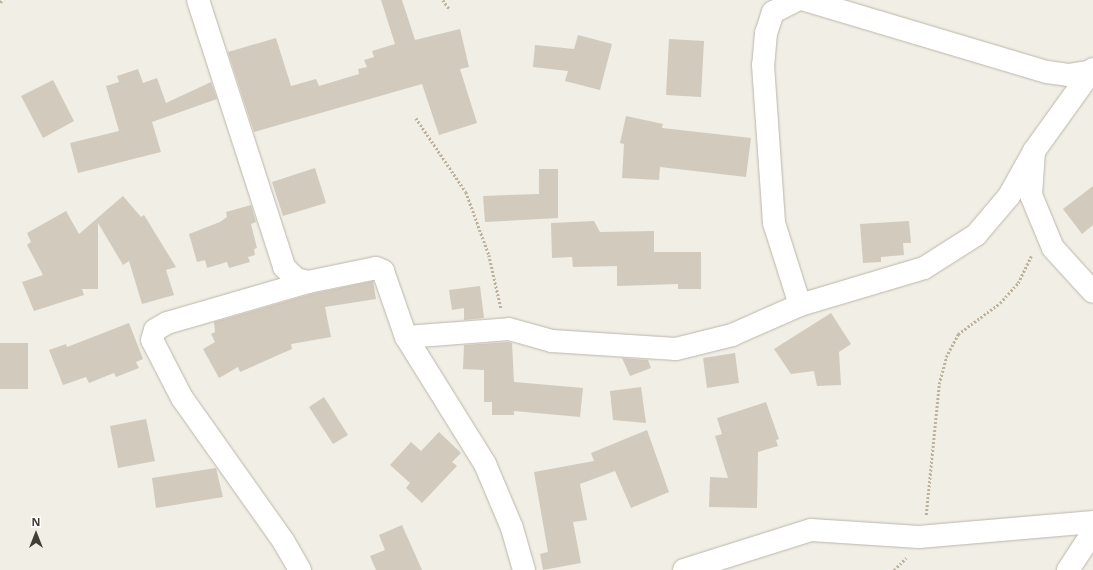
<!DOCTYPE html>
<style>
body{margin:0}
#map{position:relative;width:1093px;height:570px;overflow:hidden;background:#f1eee5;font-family:"Noto Sans",sans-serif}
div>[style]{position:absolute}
.building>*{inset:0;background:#d2cabc}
.path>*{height:2.5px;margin-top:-1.25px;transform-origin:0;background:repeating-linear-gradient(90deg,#bdb19b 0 2px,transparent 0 4px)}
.roads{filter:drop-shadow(0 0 1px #bcb6a9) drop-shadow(0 0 1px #bcb6a9)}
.street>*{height:22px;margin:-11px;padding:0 11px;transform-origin:11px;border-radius:11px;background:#fff}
span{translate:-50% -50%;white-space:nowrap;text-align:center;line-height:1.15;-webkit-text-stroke:3px #fff;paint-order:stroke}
.north{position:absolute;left:16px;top:514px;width:40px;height:40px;-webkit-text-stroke:3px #fff;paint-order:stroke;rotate:0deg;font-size:11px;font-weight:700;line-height:16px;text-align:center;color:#433e35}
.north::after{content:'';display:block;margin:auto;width:14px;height:18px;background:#433e35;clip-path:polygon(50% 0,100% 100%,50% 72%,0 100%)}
</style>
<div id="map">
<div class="building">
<i style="clip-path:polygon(381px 0,402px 0,415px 40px,460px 29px,469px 67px,460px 69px,477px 123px,439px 135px,422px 84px,254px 132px,228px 52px,276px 38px,291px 86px,316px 79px,319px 86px,359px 74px,358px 69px,367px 67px,364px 60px,374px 57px,372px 51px,395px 44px)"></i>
<i style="clip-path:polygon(578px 35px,612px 44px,600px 90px,565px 81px,568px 71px,533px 67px,535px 45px,574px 49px)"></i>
<i style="clip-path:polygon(669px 39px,704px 41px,701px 97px,666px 95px)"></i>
<i style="clip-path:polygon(138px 69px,143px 83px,157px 78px,166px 103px,211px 82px,217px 99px,152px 122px,161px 152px,78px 173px,70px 143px,119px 131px,106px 86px,119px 82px,117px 76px)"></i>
<i style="clip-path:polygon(53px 80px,74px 121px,43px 138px,21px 96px)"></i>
<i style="clip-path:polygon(626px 116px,663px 124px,662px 128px,751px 138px,746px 177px,660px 167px,659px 180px,622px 178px,624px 144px,620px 143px)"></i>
<i style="clip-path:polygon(315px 168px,326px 203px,283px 216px,272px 182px)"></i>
<i style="clip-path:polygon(539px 169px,558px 169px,558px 218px,485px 222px,483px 196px,539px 194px)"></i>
<i style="clip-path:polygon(1093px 186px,1093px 225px,1082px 234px,1063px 209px)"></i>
<i style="clip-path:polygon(123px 196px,141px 217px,144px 215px,176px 267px,166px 270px,174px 295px,142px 304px,129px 261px,123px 265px,98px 223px,98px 289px,82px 289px,84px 295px,34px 311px,22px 282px,43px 275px,27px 245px,31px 242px,27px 233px,66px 211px,79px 234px)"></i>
<i style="clip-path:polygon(251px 205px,256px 222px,251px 224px,257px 248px,254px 249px,255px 255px,248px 257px,250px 262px,229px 268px,227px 262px,207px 268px,205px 260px,197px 262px,189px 234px,220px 222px,227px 217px,226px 212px)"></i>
<i style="clip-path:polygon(594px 221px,600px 232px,654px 231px,654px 252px,701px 252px,701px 289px,678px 289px,678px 284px,617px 286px,617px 266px,573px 267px,572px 257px,552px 258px,551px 223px)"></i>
<i style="clip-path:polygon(909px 221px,911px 243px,903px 243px,904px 255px,881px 257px,881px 262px,863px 263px,860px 224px)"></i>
<i style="clip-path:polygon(373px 281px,376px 299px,325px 307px,331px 337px,291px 344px,292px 349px,240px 372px,238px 367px,219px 378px,203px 349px,215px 342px,211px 334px,215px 332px,214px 322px,311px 294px)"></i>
<i style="clip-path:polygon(480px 286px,484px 318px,464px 320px,464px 308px,452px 310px,449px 290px)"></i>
<i style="clip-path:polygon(831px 313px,851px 344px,839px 352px,841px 385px,817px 386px,814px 371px,791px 374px,774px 349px)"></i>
<i style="clip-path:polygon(129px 323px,143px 359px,136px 362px,139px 368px,116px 377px,114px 373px,89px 383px,86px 377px,63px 385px,49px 350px,66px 344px,67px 347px)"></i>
<i style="clip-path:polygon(508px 342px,512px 343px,514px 382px,583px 388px,580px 417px,514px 411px,514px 415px,492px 415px,492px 402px,484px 402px,484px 370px,463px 369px,464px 345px)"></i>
<i style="clip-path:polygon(0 343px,28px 343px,28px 389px,0 389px)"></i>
<i style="clip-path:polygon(735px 353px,739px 383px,707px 388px,703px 358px)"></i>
<i style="clip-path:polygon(622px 358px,648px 360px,651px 368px,630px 376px)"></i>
<i style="clip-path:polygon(641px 387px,646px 423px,613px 420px,610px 391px)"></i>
<i style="clip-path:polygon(324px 397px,348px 435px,333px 444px,309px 407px)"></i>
<i style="clip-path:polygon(766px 402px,779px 439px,776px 440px,778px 446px,758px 452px,757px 508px,709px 507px,710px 477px,728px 478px,715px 436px,722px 434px,717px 418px)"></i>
<i style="clip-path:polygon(146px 419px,155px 461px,118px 468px,110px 426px)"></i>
<i style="clip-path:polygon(647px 430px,669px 492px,631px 508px,615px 471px,580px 484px,587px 520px,573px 522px,581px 563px,543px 570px,540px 554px,548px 552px,534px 472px,594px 461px,591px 453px)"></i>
<i style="clip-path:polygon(439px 432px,461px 453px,452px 462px,457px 466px,422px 503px,406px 488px,410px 483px,390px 465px,411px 442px,421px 451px)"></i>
<i style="clip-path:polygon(216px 468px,223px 497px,156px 508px,152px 478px)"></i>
<i style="clip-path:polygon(402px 525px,422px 570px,376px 570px,370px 556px,385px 550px,379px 535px)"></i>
</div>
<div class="path">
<i style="left:443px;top:0;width:12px;rotate:55deg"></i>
<i style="left:0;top:2px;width:4px;rotate:-34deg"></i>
<i style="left:416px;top:118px;width:89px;rotate:56deg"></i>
<i style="left:466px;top:192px;width:67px;rotate:69.9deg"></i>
<i style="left:489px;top:255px;width:54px;rotate:77.2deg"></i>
<i style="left:926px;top:515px;width:132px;rotate:-84.3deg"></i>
<i style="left:939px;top:384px;width:28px;rotate:-75deg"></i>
<i style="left:946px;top:357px;width:26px;rotate:-62deg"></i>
<i style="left:958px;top:334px;width:52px;rotate:-36.4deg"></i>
<i style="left:1000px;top:303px;width:27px;rotate:-48deg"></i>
<i style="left:1018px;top:283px;width:30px;rotate:-64deg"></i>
<i style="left:894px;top:570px;width:17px;rotate:-45deg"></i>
</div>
<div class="roads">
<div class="street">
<i style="left:198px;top:0;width:281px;rotate:72.1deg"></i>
<i style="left:284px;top:267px;width:17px;rotate:45deg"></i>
<i style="left:296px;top:279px;width:12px;rotate:14deg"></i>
<i style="left:308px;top:282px;width:69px;rotate:-11.6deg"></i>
<i style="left:376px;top:268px;width:8px;rotate:23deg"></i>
<i style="left:383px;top:271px;width:70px;rotate:70.8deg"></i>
<i style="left:406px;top:337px;width:150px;rotate:58.1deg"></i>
<i style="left:485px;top:464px;width:69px;rotate:67.1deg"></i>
<i style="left:512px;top:528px;width:44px;rotate:74.1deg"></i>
<i style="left:797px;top:0;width:27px;rotate:153deg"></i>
<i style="left:773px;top:12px;width:22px;rotate:108deg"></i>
<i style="left:766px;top:33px;width:32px;rotate:95deg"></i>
<i style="left:763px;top:65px;width:158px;rotate:86deg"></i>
<i style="left:774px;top:223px;width:86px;rotate:72.4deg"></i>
<i style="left:805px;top:0;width:252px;rotate:16.6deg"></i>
<i style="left:1047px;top:72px;width:21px;rotate:8deg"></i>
<i style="left:1068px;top:75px;width:24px;rotate:-9deg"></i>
<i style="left:1093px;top:69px;width:101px;rotate:125.7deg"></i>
<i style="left:1034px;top:151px;width:44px;rotate:93.9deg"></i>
<i style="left:1031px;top:195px;width:57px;rotate:67.5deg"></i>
<i style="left:1053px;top:248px;width:59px;rotate:47.7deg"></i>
<i style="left:406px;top:337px;width:103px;rotate:-4.4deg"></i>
<i style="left:509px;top:329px;width:45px;rotate:15.6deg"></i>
<i style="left:552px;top:341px;width:124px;rotate:3.7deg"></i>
<i style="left:676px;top:349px;width:58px;rotate:-14deg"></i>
<i style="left:732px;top:335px;width:74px;rotate:-23.8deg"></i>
<i style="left:800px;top:305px;width:129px;rotate:-16.6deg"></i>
<i style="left:924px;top:268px;width:62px;rotate:-32.4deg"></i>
<i style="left:976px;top:235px;width:51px;rotate:-49.8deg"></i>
<i style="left:1009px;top:196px;width:51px;rotate:-60.9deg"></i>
<i style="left:300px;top:570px;width:32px;rotate:-120deg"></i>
<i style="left:284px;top:542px;width:176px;rotate:-125.3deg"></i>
<i style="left:182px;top:398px;width:65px;rotate:-117.3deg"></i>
<i style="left:152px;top:340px;width:10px;rotate:-73deg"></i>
<i style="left:155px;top:330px;width:14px;rotate:-30deg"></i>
<i style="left:167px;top:323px;width:147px;rotate:-16.2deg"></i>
<i style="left:684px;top:570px;width:133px;rotate:-17.5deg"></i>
<i style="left:811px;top:530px;width:108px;rotate:3.7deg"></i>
<i style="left:919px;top:537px;width:175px;rotate:-4.9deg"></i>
<i style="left:1068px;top:570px;width:45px;rotate:-56.7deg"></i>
</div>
</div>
<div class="north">N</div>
</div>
